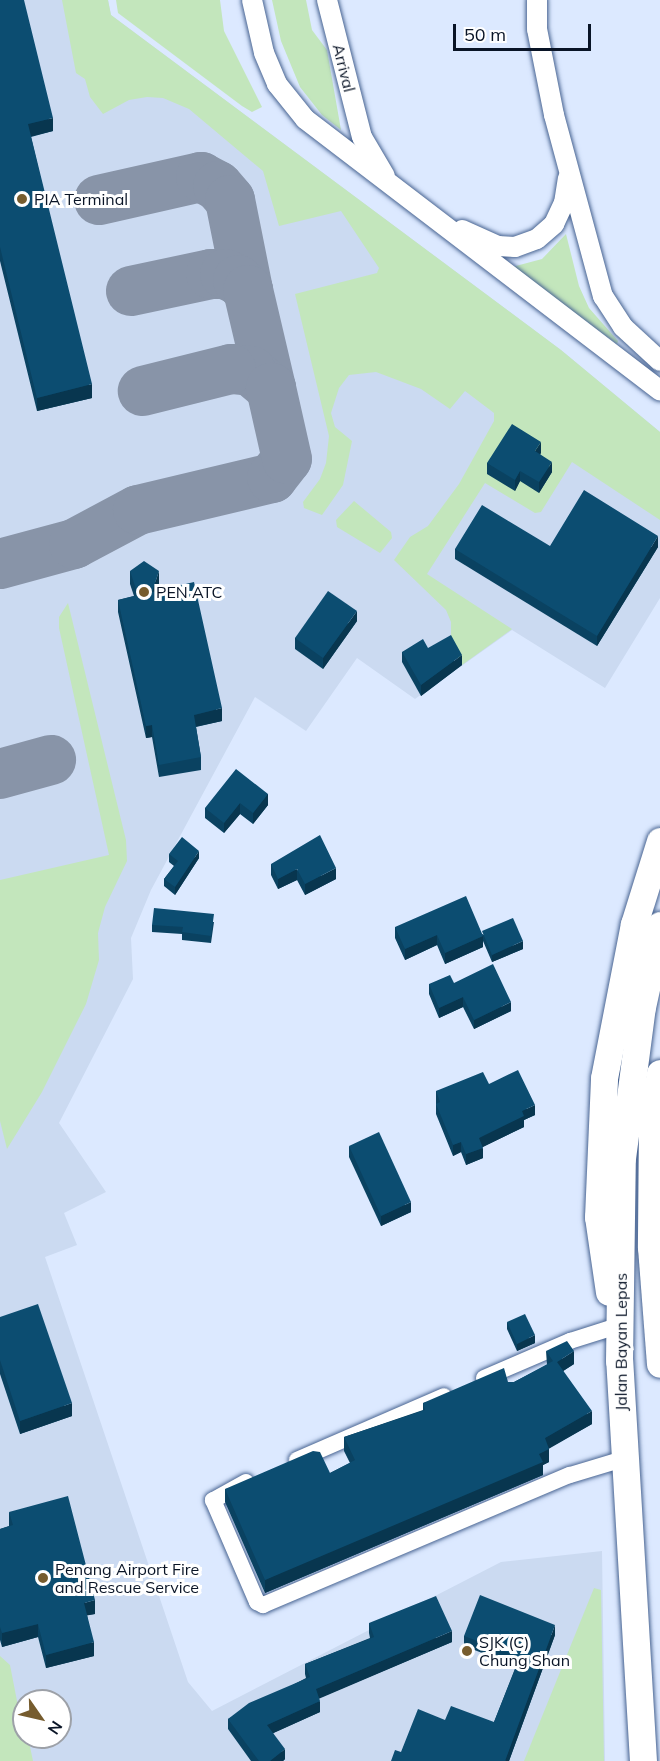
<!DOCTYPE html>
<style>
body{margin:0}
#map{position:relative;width:660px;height:1761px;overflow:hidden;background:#dce9ff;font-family:Mulish,sans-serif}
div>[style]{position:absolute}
.built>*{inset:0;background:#cbdaf1}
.green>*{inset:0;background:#c3e6bc}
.taxiway>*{height:50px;margin:-25px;padding:0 25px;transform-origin:25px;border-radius:25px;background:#8894a8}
.roads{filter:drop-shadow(0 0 2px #486492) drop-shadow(0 0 2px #486492)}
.minor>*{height:16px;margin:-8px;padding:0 8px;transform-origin:8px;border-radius:8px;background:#fff}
.tertiary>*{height:20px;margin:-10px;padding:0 10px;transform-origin:10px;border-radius:10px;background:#fff}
.trunk>*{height:27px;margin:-13.5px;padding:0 13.5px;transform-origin:13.5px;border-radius:13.5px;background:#fff}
.wall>*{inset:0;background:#0a4261}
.shaded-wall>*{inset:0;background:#08364f}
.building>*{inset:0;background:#0c4d71}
.dots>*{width:16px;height:16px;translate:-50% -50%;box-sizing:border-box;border:3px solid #fff;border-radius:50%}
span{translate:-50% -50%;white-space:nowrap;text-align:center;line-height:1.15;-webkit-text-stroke:6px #fff;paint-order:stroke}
.street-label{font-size:16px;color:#091426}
.poi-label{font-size:16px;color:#091426}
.left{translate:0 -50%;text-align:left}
.north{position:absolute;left:12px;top:1689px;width:60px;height:60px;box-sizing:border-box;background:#fff;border:2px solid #9da1a8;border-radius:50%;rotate:124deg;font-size:16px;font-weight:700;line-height:24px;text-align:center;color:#091426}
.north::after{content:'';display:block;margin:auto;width:21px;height:27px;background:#765c2e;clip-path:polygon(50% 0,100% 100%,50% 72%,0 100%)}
.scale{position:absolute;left:453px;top:24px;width:138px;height:27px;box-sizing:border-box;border:3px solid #091426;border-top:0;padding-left:8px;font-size:18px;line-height:21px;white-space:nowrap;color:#091426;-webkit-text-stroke:4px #fff;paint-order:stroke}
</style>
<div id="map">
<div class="built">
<i style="clip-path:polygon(evenodd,0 0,108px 0,111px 15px,561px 350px,660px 432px,660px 598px,605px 688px,512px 630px,415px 699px,357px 658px,306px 731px,255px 697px,151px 890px,131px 938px,133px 979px,59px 1123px,106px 1192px,64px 1213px,77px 1245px,45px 1257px,188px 1682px,212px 1711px,501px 1562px,602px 1551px,605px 1761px,0 1761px,0 0,24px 1701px,60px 1701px,60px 1737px,24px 1737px,24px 1701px)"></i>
</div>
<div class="green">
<i style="clip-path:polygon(62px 0,108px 0,111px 15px,561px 350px,660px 432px,660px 520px,572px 462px,541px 512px,535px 513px,485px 483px,427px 574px,512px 629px,462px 665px,451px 645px,451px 622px,446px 610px,394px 560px,410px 537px,428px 526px,459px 484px,494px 421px,494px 413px,465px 391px,450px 409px,421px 389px,376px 372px,349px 375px,339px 388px,331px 413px,335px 427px,352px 441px,343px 485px,322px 515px,304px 508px,303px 502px,320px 479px,326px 463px,329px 436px,295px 294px,377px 273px,379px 268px,341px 211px,279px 226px,263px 171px,189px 109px,163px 98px,147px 97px,129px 100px,103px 114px,90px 97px,85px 79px,76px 73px)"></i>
<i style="clip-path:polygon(116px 0,220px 0,224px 31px,262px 107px,252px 112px,242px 106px,118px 13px)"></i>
<i style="clip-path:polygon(272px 0,306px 0,312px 30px,327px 50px,341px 130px,322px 115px,300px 87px,281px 41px)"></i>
<i style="clip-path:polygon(566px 234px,579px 286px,589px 308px,618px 341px,617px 344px,512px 267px,542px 259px)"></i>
<i style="clip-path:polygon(354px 501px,391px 532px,392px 538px,380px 553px,337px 527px,336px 520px)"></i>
<i style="clip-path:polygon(68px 603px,126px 840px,127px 861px,105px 907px,98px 933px,99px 960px,86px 1004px,42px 1092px,7px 1149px,0 1121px,0 880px,109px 855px,59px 628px,59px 617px)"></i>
<i style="clip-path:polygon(594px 1588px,601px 1590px,604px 1761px,524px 1761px)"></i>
<i style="clip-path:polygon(0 1656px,10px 1665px,24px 1737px,28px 1737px,33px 1761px,0 1761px)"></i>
</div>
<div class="taxiway">
<i style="left:99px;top:200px;width:105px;rotate:-12.7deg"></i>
<i style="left:201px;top:177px;width:19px;rotate:28deg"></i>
<i style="left:218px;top:186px;width:18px;rotate:49deg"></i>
<i style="left:230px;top:200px;width:92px;rotate:78.7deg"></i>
<i style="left:131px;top:291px;width:82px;rotate:-12deg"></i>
<i style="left:211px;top:274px;width:14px"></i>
<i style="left:225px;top:274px;width:14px;rotate:25deg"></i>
<i style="left:238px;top:280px;width:14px;rotate:45deg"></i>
<i style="left:248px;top:290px;width:101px;rotate:76.8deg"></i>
<i style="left:271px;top:388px;width:26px;rotate:-140deg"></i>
<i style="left:251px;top:371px;width:20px;rotate:-174deg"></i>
<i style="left:231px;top:369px;width:91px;rotate:166deg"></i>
<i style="left:0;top:564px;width:77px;rotate:-15.1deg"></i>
<i style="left:74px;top:544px;width:72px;rotate:-28deg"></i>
<i style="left:138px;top:510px;width:138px;rotate:-13.4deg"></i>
<i style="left:272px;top:478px;width:24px;rotate:-52deg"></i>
<i style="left:287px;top:459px;width:73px;rotate:-102.7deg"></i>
<i style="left:0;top:774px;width:53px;rotate:-15.4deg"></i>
</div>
<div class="roads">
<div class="minor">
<i style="left:484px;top:1378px;width:94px;rotate:-23.3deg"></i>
<i style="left:570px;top:1341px;width:46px;rotate:-17.7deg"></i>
<i style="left:297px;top:1460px;width:160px;rotate:-23.5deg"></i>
<i style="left:246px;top:1482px;width:38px;rotate:151deg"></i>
<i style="left:213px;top:1500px;width:111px;rotate:66.7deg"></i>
<i style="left:257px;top:1602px;width:7px;rotate:27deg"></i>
<i style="left:263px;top:1605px;width:333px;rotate:-23deg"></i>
<i style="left:570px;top:1475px;width:55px;rotate:-16.8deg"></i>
</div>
<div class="tertiary">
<i style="left:252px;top:0;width:54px;rotate:77.2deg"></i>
<i style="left:264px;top:53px;width:34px;rotate:67deg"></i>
<i style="left:277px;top:84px;width:45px;rotate:51.3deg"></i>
<i style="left:305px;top:119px;width:447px;rotate:37.4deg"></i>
<i style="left:327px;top:0;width:141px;rotate:75.7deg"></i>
<i style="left:362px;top:137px;width:45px;rotate:59.5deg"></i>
<i style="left:537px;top:0;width:29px;rotate:90deg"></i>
<i style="left:537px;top:29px;width:88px;rotate:78.8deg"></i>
<i style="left:554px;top:115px;width:188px;rotate:74.9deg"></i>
<i style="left:603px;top:296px;width:37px;rotate:57deg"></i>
<i style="left:623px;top:327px;width:50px;rotate:42.6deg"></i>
<i style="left:462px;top:230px;width:39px;rotate:24deg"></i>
<i style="left:498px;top:246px;width:17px;rotate:3deg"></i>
<i style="left:515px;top:247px;width:23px;rotate:-20deg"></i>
<i style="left:537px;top:239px;width:23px;rotate:-41deg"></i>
<i style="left:554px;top:224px;width:23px;rotate:-65deg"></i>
<i style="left:564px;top:203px;width:25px;rotate:-81deg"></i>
</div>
<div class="trunk">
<i style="left:660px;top:1073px;width:48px;rotate:99.7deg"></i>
<i style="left:652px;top:1120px;width:127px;rotate:90.5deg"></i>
<i style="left:651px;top:1247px;width:117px;rotate:85.6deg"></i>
<i style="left:609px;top:1292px;width:76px;rotate:-98.3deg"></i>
<i style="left:598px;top:1217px;width:139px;rotate:-87.5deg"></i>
<i style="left:604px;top:1078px;width:157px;rotate:-79deg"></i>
<i style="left:634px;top:924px;width:87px;rotate:-72.6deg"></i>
<i style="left:643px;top:1761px;width:401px;rotate:-93.4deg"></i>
<i style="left:619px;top:1361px;width:203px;rotate:-89.2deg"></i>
<i style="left:622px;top:1158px;width:152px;rotate:-82.5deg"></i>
<i style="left:642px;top:1007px;width:84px;rotate:-77.6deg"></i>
</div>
</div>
<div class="wall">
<i style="clip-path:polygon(0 0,53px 131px,31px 137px,92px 398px,37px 411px,0 261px)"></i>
<i style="clip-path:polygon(541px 453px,540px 454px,552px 472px,539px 493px,520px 481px,515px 491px,487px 474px,487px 463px)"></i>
<i style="clip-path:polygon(550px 546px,658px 547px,597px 646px,455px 559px,455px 549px)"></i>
<i style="clip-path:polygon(130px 571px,159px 583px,156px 591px,222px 721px,196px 727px,201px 757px,201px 770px,159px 777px,152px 737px,146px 738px,118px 612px,118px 600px,134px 596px,130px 584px)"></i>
<i style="clip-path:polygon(357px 621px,323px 669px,295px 649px,295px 638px)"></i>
<i style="clip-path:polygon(428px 648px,462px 665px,421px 696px,402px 662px,402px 652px)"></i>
<i style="clip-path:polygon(268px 794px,268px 805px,253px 824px,240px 814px,224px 833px,205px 818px,205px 808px)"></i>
<i style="clip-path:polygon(169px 854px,199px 858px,175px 895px,164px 886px,164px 879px,174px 866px,169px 862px)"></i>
<i style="clip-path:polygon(271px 864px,336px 879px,305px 895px,297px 880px,278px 889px,271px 875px)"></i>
<i style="clip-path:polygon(214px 922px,211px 943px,182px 940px,182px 934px,152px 932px,152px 925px)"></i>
<i style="clip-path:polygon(395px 927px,482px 934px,523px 949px,492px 962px,483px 941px,483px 947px,445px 964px,437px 945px,405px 960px,395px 938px)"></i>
<i style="clip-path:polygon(454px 983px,511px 1011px,474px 1029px,463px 1007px,439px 1018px,429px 994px,429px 984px)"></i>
<i style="clip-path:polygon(489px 1084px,535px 1115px,524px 1120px,524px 1127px,482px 1147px,483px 1158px,466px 1165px,461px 1152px,453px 1156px,436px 1114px,436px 1091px)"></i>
<i style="clip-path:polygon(349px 1146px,411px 1212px,381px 1226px,349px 1157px)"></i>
<i style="clip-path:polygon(0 1317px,72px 1416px,20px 1434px,0 1374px)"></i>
<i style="clip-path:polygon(507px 1322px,535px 1343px,517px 1351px,507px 1329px)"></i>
<i style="clip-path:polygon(546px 1351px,574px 1364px,563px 1371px,592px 1424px,549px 1448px,549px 1462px,543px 1465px,543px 1475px,265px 1593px,225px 1502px,225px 1489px,330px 1473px,350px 1463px,344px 1451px,344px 1437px,423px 1410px,423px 1403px,508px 1382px,514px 1382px,547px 1365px)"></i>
<i style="clip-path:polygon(9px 1512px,95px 1614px,87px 1615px,94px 1656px,46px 1668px,38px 1637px,2px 1647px,0 1640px,0 1529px,9px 1526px)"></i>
<i style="clip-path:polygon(369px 1623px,452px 1642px,319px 1698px,320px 1712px,273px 1733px,285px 1759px,283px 1761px,251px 1761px,228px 1729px,228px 1719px,306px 1678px,305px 1674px,305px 1664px,370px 1638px,369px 1633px)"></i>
<i style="clip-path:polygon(555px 1635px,509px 1761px,401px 1752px,494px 1722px,516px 1666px,464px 1646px,464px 1636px)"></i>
</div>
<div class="shaded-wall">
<i style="clip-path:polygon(53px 118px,53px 131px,28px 137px,28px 124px)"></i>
<i style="clip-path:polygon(92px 384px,92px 398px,37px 411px,37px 398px)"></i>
<i style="clip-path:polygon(541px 442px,541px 453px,535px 461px,535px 451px)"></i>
<i style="clip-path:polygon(552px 462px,552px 472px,539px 493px,539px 482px)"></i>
<i style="clip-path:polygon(520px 471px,520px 481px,515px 491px,515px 480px)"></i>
<i style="clip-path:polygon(658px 536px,658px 547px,597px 646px,597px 636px)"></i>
<i style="clip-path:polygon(159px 571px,159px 583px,152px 604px,152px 592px)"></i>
<i style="clip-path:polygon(357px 611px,357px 621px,323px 669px,323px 658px)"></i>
<i style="clip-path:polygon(462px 655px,462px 665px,421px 696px,421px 685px)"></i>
<i style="clip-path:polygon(222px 708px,222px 721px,194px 727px,194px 715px)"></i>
<i style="clip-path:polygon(152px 725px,152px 737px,146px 738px,146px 726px)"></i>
<i style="clip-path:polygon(268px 794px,268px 805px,253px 824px,253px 813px)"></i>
<i style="clip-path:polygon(240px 803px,240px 814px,224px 833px,224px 823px)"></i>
<i style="clip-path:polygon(199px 851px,199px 858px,175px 895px,175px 887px)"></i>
<i style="clip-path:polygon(336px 868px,336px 879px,305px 895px,305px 884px)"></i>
<i style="clip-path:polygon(297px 869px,297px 880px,278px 889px,278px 879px)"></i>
<i style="clip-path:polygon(437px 935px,437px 945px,405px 960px,405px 949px)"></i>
<i style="clip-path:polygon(483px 936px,483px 947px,445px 964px,445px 953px)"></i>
<i style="clip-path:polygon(523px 941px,523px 949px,492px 962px,492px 955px)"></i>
<i style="clip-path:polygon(463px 997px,463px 1007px,439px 1018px,439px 1008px)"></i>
<i style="clip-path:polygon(511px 1002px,511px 1011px,474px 1029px,474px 1020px)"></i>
<i style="clip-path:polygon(535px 1105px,535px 1115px,524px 1120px,524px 1127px,479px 1149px,479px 1138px,522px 1111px)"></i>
<i style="clip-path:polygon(461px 1142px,461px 1152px,453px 1156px,453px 1145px)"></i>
<i style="clip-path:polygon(483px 1148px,483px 1158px,466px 1165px,466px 1154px)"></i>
<i style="clip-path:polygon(411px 1202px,411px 1212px,381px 1226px,381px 1216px)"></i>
<i style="clip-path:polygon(535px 1335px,535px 1343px,517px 1351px,517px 1344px)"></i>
<i style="clip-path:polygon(574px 1351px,574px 1364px,557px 1375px,557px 1362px)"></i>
<i style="clip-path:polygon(72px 1403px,72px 1416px,20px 1434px,20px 1421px)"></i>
<i style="clip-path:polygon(592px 1411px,592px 1424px,545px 1451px,545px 1438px)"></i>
<i style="clip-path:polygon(549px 1449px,549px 1462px,543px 1465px,543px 1475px,265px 1593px,265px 1580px)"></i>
<i style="clip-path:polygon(95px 1600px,95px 1614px,84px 1616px,84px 1603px)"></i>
<i style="clip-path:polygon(38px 1624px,38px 1637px,2px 1647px,2px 1633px)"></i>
<i style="clip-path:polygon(555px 1625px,555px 1635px,509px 1761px,505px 1761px)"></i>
<i style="clip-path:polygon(452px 1631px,452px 1642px,316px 1700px,316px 1689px)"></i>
<i style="clip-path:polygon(94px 1642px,94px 1656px,46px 1668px,46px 1655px)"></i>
<i style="clip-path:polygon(320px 1701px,320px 1712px,267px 1736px,267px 1725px)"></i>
<i style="clip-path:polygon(285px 1749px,285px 1759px,283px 1761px,270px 1761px)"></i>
</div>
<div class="building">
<i style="clip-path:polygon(0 0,24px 0,53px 118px,28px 124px,92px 384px,37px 398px,0 247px)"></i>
<i style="clip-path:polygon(512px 424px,541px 442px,535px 451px,552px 462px,539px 482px,520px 471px,515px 480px,487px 463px)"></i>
<i style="clip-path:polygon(584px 490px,658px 536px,597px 636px,455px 549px,482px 505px,550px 546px)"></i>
<i style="clip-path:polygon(144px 561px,159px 571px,152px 592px,194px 582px,222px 708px,194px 715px,201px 757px,159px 765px,152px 725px,146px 726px,118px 600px,138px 595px,130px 571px)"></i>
<i style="clip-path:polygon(328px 591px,357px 611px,323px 658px,295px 638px)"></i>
<i style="clip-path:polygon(451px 635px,462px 655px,421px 685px,402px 652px,423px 639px,428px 648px)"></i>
<i style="clip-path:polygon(236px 769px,268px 794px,253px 813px,240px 803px,224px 823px,205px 808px)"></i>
<i style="clip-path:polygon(320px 835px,336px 868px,305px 884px,297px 869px,278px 879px,271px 864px)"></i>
<i style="clip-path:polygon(182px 837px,199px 851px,175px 887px,164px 879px,178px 861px,169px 854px)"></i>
<i style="clip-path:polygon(466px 896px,483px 936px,445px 953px,437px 935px,405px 949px,395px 927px)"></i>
<i style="clip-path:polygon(154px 908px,214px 914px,211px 936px,182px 932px,183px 927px,152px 925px)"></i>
<i style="clip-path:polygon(513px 918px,523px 941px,492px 955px,482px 931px)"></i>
<i style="clip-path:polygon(493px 964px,511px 1002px,474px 1020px,463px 997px,439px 1008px,429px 984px,450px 975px,454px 983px)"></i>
<i style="clip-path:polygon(518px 1070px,535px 1105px,522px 1111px,524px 1116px,479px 1138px,483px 1148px,466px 1154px,461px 1142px,453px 1145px,436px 1104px,440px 1102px,436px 1091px,483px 1072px,489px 1084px)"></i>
<i style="clip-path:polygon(379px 1132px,411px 1202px,381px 1216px,349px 1146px)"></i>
<i style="clip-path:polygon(38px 1304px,72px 1403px,20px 1421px,0 1360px,0 1317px)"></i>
<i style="clip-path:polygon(525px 1314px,535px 1335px,517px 1344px,507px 1322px)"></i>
<i style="clip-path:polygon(567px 1341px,574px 1351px,557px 1362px,592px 1411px,545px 1438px,549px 1449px,539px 1454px,543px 1462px,265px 1580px,225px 1489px,313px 1451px,320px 1452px,330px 1473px,355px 1460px,344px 1437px,425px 1410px,423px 1403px,504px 1368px,508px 1382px,514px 1382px,553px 1361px,546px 1351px)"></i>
<i style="clip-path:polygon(68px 1496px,95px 1600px,84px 1603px,94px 1642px,46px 1655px,38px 1624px,2px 1633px,0 1627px,0 1529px,13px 1525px,9px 1512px)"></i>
<i style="clip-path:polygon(480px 1595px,555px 1625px,505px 1761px,391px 1761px,395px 1750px,401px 1752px,418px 1709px,445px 1720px,451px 1706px,494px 1722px,520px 1657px,464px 1636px)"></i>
<i style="clip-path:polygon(436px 1596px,452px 1631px,316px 1689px,320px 1701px,267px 1725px,285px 1749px,270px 1761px,259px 1761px,228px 1719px,249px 1703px,310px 1677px,305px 1664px,374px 1637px,369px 1623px)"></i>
</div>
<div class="dots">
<i style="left:22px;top:199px;background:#765c2e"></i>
<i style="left:144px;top:592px;background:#765c2e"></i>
<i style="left:43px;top:1578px;background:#765c2e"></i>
<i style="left:467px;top:1651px;background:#765c2e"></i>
</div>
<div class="street-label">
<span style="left:344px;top:68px;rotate:76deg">Arrival</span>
<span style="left:621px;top:1342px;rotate:-90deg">Jalan Bayan Lepas</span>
</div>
<div class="poi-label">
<span class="left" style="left:34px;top:199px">PIA Terminal</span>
<span class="left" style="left:156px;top:592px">PEN ATC</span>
<span class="left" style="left:55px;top:1578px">Penang Airport Fire<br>and Rescue Service</span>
<span class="left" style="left:479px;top:1651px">SJK (C)<br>Chung Shan</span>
</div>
<div class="north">N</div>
<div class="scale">50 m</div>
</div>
